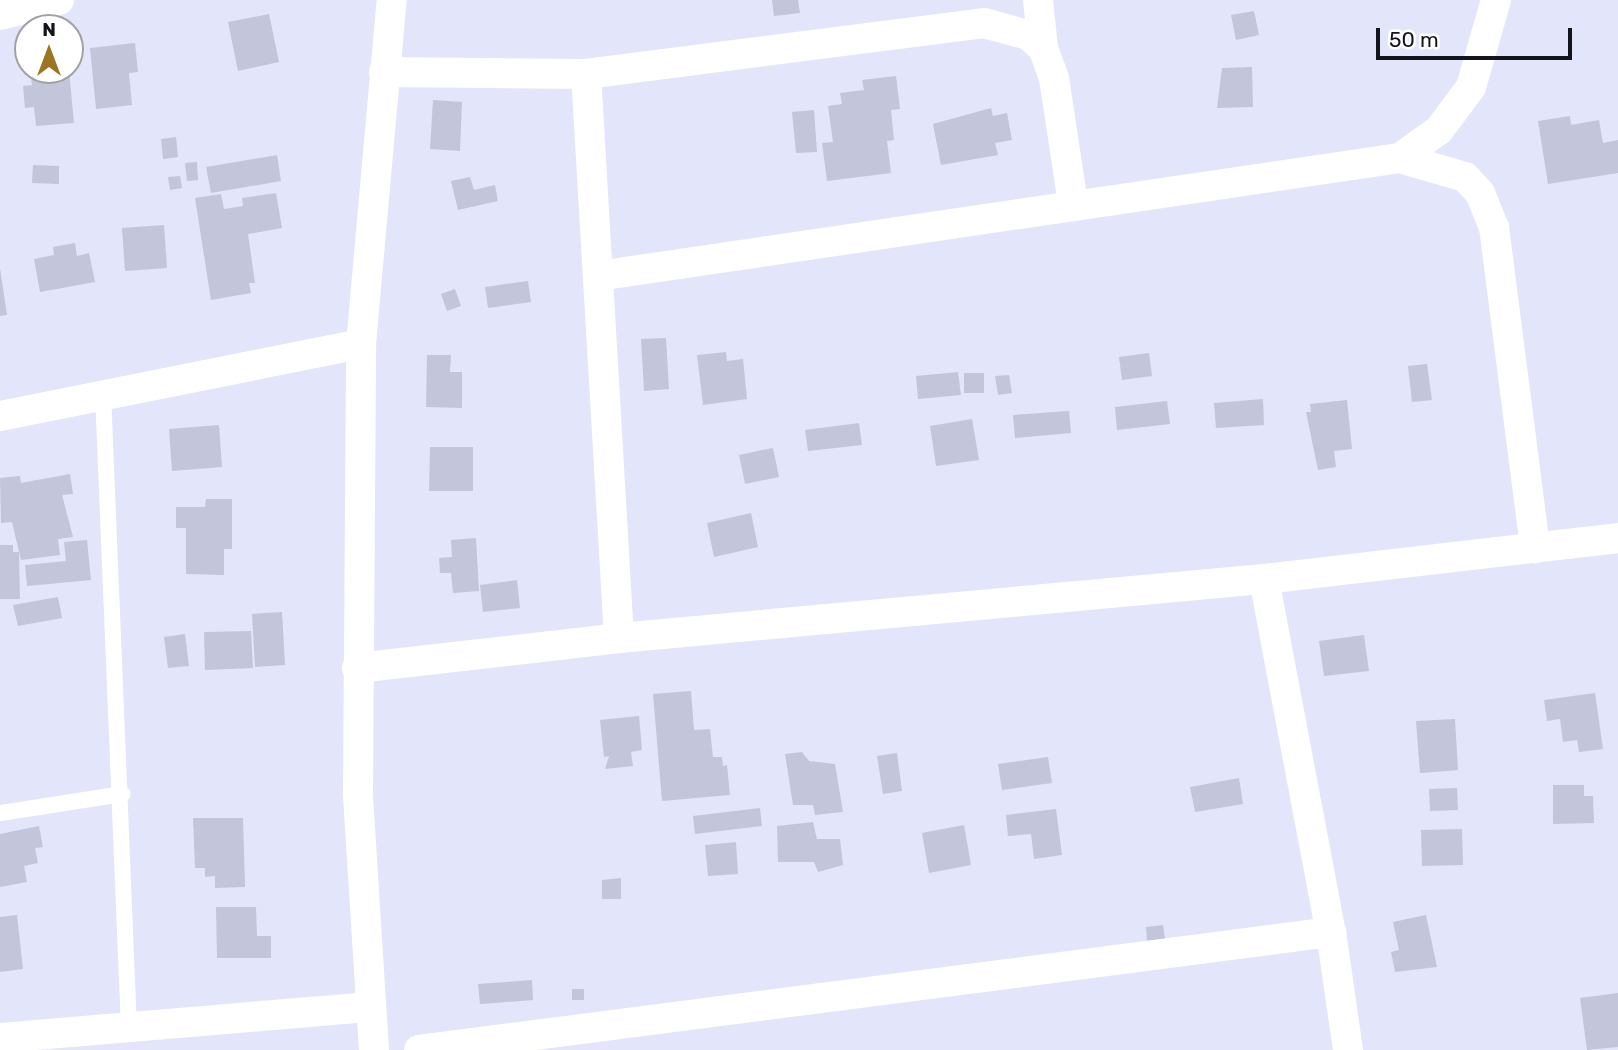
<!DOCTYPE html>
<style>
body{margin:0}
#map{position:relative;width:1618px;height:1050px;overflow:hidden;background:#e3e5fb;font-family:Rubik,sans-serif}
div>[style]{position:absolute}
.building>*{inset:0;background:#c3c5da}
.lane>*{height:16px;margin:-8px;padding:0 8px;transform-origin:8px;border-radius:8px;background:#fff}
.street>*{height:30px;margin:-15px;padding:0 15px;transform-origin:15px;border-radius:15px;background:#fff}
span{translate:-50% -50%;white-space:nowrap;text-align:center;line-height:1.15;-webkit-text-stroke:7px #fff;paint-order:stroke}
.north{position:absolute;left:14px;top:14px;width:70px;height:70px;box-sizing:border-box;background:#fff;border:2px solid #a1a1a4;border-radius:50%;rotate:0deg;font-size:19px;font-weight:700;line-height:28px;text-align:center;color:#14141c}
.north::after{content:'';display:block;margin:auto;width:24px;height:32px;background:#9a7621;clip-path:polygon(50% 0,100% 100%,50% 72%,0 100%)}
.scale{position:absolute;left:1376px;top:28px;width:196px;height:32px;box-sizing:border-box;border:4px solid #14141c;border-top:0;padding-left:9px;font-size:21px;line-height:24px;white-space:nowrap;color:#14141c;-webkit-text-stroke:5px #fff;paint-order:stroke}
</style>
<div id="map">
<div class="building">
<i style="clip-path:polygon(772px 0,798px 0,800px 13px,774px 16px)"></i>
<i style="clip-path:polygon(1254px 11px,1259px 35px,1236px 40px,1231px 15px)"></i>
<i style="clip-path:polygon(269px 14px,279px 62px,238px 71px,228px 22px)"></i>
<i style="clip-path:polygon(135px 43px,138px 72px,129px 73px,132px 105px,96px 109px,90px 48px)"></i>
<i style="clip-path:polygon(1252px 67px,1253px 107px,1217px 108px,1222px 68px)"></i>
<i style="clip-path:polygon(30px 70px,69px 70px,74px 123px,36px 126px,34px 107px,25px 108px,23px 86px,32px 85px)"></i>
<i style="clip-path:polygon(896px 76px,900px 109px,891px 110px,894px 140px,887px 141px,891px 173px,827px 181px,822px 143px,833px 142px,828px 106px,842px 104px,840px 93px,864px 90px,862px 80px)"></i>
<i style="clip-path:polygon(433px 100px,462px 102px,460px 151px,430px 149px)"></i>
<i style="clip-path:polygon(991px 108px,993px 116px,1007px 113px,1012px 140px,995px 143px,998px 155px,941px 165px,933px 124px)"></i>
<i style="clip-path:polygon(814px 110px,817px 152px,796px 153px,792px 112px)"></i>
<i style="clip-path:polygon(1570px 116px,1571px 125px,1599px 120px,1603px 143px,1618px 140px,1618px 173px,1548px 184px,1538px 121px)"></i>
<i style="clip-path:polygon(176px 137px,178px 157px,163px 159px,161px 139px)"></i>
<i style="clip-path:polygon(277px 155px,281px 181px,211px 193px,206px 167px)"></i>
<i style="clip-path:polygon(197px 162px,198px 180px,187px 181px,185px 163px)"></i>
<i style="clip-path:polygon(33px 165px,59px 166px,59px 184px,32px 183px)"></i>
<i style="clip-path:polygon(180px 176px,182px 188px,170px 190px,168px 177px)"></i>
<i style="clip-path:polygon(470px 177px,474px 190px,495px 185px,498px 201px,458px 210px,451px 181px)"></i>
<i style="clip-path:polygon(276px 193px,282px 228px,248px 234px,255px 283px,249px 283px,251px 293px,211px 300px,195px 198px,221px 194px,224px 209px,243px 206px,242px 198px)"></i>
<i style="clip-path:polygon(164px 225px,167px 268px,125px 271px,122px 228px)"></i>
<i style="clip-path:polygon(75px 243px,77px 256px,89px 253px,95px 282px,40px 292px,34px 259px,54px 255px,53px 247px)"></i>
<i style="clip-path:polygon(0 268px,7px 315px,0 316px)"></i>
<i style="clip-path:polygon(528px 281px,531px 302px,488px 308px,485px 287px)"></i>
<i style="clip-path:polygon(455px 289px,461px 306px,447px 311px,441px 294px)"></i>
<i style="clip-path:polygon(666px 338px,669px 389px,644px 391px,641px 339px)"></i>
<i style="clip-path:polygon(726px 352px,727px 361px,743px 359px,747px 399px,703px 405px,697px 355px)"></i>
<i style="clip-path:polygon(1149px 353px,1152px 376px,1122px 380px,1119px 357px)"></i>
<i style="clip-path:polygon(427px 355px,451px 355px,450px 372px,462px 372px,462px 408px,426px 407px)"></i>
<i style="clip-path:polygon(1427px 364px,1432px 400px,1412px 402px,1408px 366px)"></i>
<i style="clip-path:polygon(958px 372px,961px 395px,918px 399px,916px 376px)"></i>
<i style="clip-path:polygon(964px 373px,984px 373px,984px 393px,964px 393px)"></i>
<i style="clip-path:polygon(1009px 375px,1012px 393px,998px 395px,995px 376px)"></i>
<i style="clip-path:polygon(1263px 399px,1264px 425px,1216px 428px,1214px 403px)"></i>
<i style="clip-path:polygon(1347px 400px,1352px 449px,1334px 451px,1336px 467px,1318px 470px,1306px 412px,1311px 412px,1310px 404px)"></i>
<i style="clip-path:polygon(1167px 401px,1170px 424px,1117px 430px,1115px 407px)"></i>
<i style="clip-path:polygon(1069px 411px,1071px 433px,1015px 438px,1013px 415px)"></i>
<i style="clip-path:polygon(972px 419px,979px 460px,936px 466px,930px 426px)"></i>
<i style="clip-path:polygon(859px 423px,862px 445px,808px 451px,805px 430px)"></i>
<i style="clip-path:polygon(219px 425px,222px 467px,172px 471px,169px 429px)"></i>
<i style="clip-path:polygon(430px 447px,473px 447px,473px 491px,429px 491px)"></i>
<i style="clip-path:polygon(773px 448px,779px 477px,745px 484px,739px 455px)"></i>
<i style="clip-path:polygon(70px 474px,73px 494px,62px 495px,73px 537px,58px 539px,60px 555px,21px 560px,12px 522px,1px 523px,0 478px,20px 476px,21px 483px)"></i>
<i style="clip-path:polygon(206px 499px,232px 499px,232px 549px,224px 549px,224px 575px,186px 574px,186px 528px,176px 528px,176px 507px,205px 507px)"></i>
<i style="clip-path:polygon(751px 513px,758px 547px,714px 557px,707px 523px)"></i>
<i style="clip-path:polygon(476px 538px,479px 591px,453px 593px,451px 573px,440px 573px,439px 558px,452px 557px,451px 540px)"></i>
<i style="clip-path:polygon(87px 540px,91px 580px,27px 586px,25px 565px,66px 561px,64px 542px)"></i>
<i style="clip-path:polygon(0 545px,13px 545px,13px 552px,19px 552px,20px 599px,0 599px)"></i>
<i style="clip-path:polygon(517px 580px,520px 608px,483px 612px,480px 585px)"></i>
<i style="clip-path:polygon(58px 597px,62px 618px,18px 626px,13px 605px)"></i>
<i style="clip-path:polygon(282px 612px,285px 665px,255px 667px,252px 614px)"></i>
<i style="clip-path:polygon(251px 631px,253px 668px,205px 670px,204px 632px)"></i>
<i style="clip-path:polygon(185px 634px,189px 666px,168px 668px,164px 637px)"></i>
<i style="clip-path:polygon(1364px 635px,1369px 671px,1324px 676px,1319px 641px)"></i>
<i style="clip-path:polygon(691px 691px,694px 730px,710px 729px,713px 757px,722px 757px,723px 766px,727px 765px,730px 795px,662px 801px,653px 694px)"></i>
<i style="clip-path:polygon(1595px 693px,1603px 749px,1579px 752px,1577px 740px,1563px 742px,1560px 719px,1547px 721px,1544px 700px)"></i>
<i style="clip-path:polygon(639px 716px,642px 750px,631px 752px,633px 766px,605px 769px,609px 756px,604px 757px,600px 720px)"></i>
<i style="clip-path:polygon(1455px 719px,1458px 770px,1420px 773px,1416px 721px)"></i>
<i style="clip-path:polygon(802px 752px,809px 761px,835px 764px,843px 812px,815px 815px,813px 805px,793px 805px,785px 754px)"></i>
<i style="clip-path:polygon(897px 753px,902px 791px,883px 794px,877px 756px)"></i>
<i style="clip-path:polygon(1048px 757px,1052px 783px,1002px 790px,998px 764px)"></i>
<i style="clip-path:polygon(1239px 778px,1243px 804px,1195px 812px,1190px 787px)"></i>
<i style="clip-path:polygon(1553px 785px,1584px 785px,1584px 796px,1593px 796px,1594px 823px,1553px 824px)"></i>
<i style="clip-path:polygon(1457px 788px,1458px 810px,1430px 811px,1429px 789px)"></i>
<i style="clip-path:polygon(760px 808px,762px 826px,695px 834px,693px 816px)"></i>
<i style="clip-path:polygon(1056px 809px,1062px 855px,1034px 859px,1031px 834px,1008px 836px,1006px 815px)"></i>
<i style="clip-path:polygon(193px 818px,243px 818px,245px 887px,215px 888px,215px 876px,205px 877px,205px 868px,195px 868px)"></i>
<i style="clip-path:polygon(813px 822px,817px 839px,840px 839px,843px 865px,818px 872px,814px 862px,778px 862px,777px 826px)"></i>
<i style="clip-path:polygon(964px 825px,971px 865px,929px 873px,922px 833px)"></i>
<i style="clip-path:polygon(39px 826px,43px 847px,35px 848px,38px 863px,24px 866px,27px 882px,0 887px,0 834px)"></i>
<i style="clip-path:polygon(1462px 829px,1463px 865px,1422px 866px,1421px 830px)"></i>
<i style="clip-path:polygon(736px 842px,738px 874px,708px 876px,705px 845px)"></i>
<i style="clip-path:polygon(621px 878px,621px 899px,602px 899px,602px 880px)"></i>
<i style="clip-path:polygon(216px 907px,256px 907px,257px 936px,271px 936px,271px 958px,217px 958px)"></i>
<i style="clip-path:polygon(17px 915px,23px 969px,0 972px,0 917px)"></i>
<i style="clip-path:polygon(1426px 915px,1437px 967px,1395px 972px,1391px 952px,1399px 950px,1393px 922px)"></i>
<i style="clip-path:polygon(1163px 925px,1165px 939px,1147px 941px,1146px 927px)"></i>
<i style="clip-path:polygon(532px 980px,533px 1000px,480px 1004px,478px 984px)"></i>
<i style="clip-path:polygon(572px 989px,584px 989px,584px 1000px,572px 1000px)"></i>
<i style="clip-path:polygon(1618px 993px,1618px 1047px,1587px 1050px,1580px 998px)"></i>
</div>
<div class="lane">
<i style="left:103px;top:393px;width:637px;rotate:87.66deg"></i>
<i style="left:0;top:813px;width:124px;rotate:-8.8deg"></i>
</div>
<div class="street">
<i style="left:1038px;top:0;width:48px;rotate:84.1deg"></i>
<i style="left:1043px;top:48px;width:32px;rotate:70deg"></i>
<i style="left:1054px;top:78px;width:127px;rotate:81.4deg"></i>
<i style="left:0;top:15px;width:61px;rotate:-14.3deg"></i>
<i style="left:384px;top:72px;width:202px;rotate:0.6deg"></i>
<i style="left:586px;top:74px;width:401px;rotate:-7.3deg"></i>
<i style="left:984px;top:23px;width:46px;rotate:15.3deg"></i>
<i style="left:1028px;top:35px;width:20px;rotate:41deg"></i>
<i style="left:586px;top:74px;width:565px;rotate:86.65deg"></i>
<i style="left:1400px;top:158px;width:48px;rotate:-35.7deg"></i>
<i style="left:1439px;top:130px;width:54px;rotate:-53.3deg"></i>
<i style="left:1471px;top:87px;width:91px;rotate:-74deg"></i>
<i style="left:598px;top:276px;width:811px;rotate:-8.37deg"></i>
<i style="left:1400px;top:158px;width:68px;rotate:16.3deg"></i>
<i style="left:1465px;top:177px;width:22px;rotate:47deg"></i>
<i style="left:1480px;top:193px;width:37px;rotate:68deg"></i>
<i style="left:1494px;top:227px;width:324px;rotate:82.7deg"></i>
<i style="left:0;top:416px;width:368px;rotate:-11.3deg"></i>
<i style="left:1264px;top:579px;width:359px;rotate:79.3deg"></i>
<i style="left:1331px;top:932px;width:119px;rotate:81.8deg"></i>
<i style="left:357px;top:668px;width:264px;rotate:-6.5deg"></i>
<i style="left:619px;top:638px;width:648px;rotate:-5.23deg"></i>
<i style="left:1264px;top:579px;width:356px;rotate:-6.6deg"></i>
<i style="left:0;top:1038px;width:372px;rotate:-4.8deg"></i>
<i style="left:374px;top:1050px;width:257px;rotate:-93.6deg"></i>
<i style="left:358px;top:793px;width:449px;rotate:-89.6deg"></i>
<i style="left:361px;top:344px;width:345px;rotate:-84.9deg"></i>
<i style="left:419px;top:1050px;width:920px;rotate:-7.37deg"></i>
</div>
<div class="north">N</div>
<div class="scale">50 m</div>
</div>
